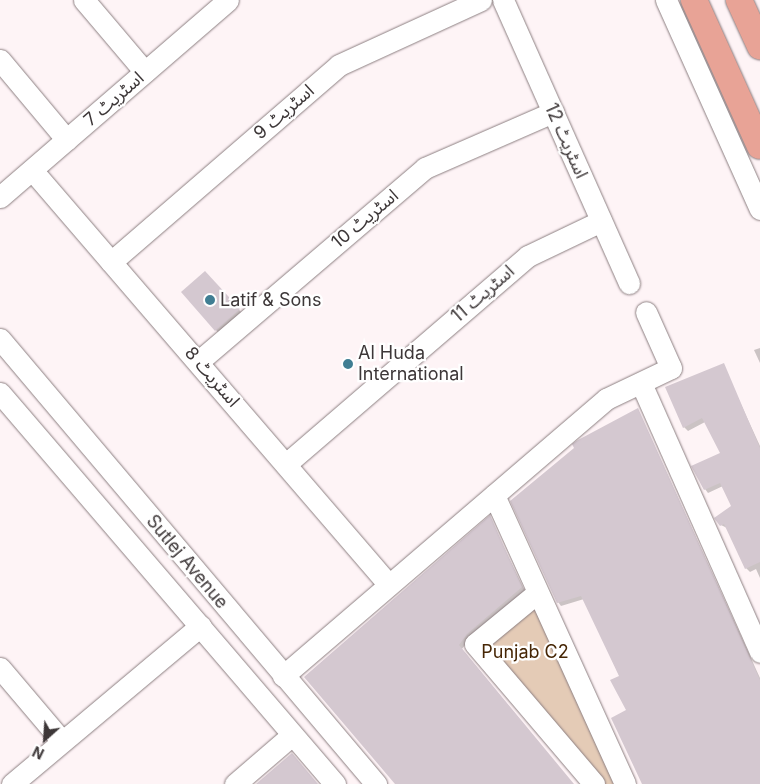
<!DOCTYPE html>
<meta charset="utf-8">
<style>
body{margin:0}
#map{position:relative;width:760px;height:784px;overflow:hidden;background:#fef4f6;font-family:Inter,"Noto Sans Arabic",sans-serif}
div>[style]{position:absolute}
.green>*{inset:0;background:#e4cbb6}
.shadow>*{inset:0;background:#0003}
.building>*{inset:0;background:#d4c8d0}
.roads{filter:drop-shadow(0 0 1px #8c7f81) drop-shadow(0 0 1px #8c7f81)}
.minor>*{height:21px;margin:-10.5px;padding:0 10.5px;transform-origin:10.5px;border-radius:10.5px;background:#fff}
.major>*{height:26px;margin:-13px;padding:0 13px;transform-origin:13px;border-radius:13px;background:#e8a396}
.dots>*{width:14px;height:14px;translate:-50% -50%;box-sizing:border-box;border:2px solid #fff;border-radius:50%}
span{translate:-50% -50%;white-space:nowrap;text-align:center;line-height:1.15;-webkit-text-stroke:4.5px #fff;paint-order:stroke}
.street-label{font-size:18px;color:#3d3738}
.poi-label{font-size:18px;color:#3d3738}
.left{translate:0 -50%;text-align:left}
.park-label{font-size:18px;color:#462605}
.north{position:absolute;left:20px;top:714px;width:50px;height:50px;-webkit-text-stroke:4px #fff;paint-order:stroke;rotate:206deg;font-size:14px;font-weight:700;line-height:20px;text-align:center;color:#3d3738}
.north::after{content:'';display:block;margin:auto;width:18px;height:22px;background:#3d3738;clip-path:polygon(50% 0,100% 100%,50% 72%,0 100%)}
</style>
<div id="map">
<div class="green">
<i style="clip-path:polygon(534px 606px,614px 784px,603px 784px,485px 648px)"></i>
</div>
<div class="shadow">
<i style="clip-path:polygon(205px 273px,242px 313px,219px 334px,216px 330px)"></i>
<i style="clip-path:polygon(760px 348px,760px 363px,754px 350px)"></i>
<i style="clip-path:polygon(723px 365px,760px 446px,760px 578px,756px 569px,750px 572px,746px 568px,727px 528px,721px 525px,732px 506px,723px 486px,708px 493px,705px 489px,722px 454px,705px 422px,688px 431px,684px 427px)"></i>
<i style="clip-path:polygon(638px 410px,760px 678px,760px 784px,643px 784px,620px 677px,584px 599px,561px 606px,558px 602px)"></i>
<i style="clip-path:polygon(489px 517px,525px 591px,470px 638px,462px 649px,573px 784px,396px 784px)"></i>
</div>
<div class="building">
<i style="clip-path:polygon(205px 271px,240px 309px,215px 331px,181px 292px)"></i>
<i style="clip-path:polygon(724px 363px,760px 448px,760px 562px,745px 569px,724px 524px,720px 526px,714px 518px,731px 506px,720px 483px,704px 490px,691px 466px,720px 453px,702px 418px,683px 428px,665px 387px)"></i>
<i style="clip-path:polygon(638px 408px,760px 680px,760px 784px,642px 784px,611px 718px,626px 710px,610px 680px,619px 676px,581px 596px,557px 603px,510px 501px,574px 448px,572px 444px,578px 440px)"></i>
<i style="clip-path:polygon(490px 515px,522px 587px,467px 634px,459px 645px,574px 784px,395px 784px,304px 677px)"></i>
<i style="clip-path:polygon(292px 753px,318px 784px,256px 784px)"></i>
</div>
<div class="roads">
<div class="minor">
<i style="left:84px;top:0;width:94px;rotate:49.7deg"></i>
<i style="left:503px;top:0;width:310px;rotate:66deg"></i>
<i style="left:666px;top:0;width:229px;rotate:65.8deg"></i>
<i style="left:0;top:60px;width:104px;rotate:50.1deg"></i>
<i style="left:32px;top:170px;width:547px;rotate:49.3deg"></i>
<i style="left:0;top:197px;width:301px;rotate:-40.8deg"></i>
<i style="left:111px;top:262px;width:301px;rotate:-40.8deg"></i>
<i style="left:339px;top:65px;width:156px;rotate:-24.6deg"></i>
<i style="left:0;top:339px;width:583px;rotate:49.8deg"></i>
<i style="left:199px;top:361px;width:297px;rotate:-40.5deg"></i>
<i style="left:425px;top:168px;width:140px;rotate:-23.6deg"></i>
<i style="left:641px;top:383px;width:294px;rotate:66.1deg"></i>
<i style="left:0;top:393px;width:515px;rotate:49.41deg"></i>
<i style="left:286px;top:464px;width:319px;rotate:-40.7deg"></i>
<i style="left:528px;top:256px;width:81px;rotate:-25.6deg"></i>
<i style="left:494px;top:495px;width:317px;rotate:65.6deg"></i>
<i style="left:537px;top:593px;width:80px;rotate:140.6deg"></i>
<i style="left:475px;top:644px;width:184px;rotate:49.6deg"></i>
<i style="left:0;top:668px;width:96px;rotate:49.7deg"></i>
<i style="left:283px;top:676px;width:426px;rotate:-40.6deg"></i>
<i style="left:606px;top:399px;width:72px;rotate:-25.5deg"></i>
<i style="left:671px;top:368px;width:61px;rotate:-114.1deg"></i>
<i style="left:12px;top:784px;width:246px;rotate:-40deg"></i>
<i style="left:235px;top:784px;width:75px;rotate:-40.7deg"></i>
</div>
<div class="major">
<i style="left:694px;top:0;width:160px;rotate:65.7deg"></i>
<i style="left:739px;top:0;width:51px;rotate:65.5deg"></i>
</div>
</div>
<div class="dots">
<i style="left:210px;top:300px;background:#407e93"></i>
<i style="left:348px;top:364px;background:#407e93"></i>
</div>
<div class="street-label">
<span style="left:114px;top:99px;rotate:-41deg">اسٹریٹ 7</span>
<span style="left:284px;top:112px;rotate:-41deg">اسٹریٹ 9</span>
<span style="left:566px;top:141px;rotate:66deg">اسٹریٹ 12</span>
<span style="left:365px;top:219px;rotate:-40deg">اسٹریٹ 10</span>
<span style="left:483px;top:294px;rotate:-41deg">اسٹریٹ 11</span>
<span style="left:212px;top:377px;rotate:49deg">اسٹریٹ 8</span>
<span style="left:187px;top:562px;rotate:50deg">Sutlej Avenue</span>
</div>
<div class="poi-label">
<span class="left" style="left:220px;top:300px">Latif &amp; Sons</span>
<span class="left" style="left:358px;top:364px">Al Huda<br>International</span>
</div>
<div class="park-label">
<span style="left:525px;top:652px">Punjab C2</span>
</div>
<div class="north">N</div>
</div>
